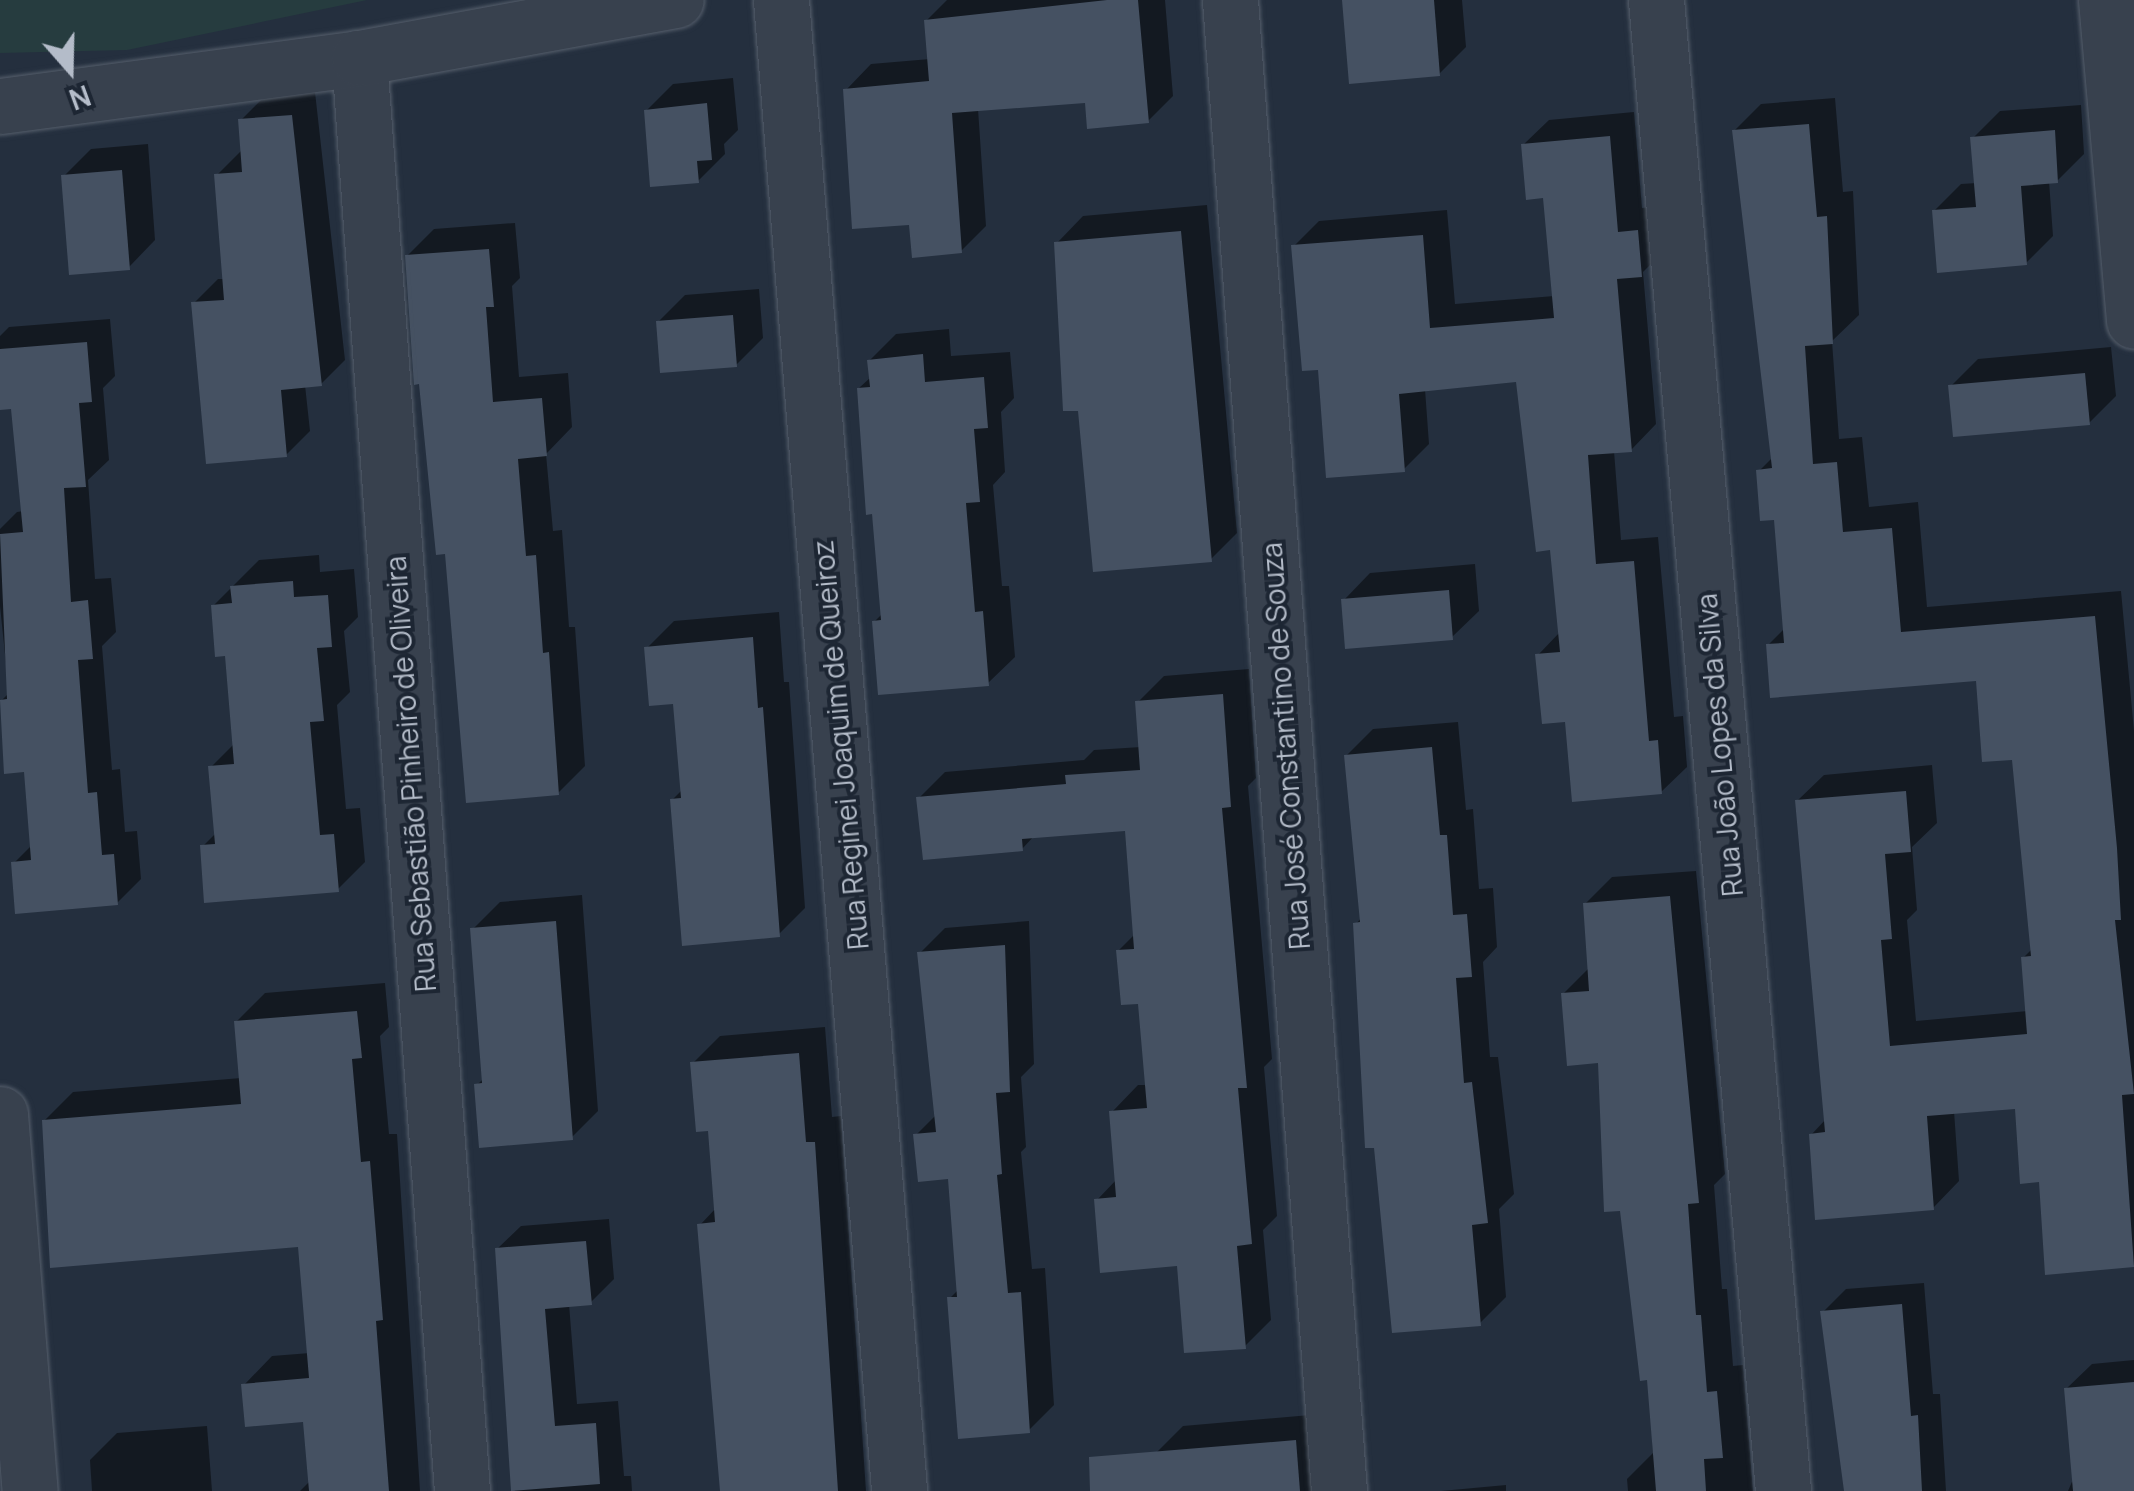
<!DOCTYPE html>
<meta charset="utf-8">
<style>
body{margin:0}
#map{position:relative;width:2134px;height:1491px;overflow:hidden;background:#242f3e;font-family:Manrope,sans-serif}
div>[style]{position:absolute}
.green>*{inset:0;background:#263c3f}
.shadow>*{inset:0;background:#0007}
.building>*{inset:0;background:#455162}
.roads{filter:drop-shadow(0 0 2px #565f6c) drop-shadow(0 0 2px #565f6c)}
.minor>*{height:55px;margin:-27.5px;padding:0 27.5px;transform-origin:27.5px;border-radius:27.5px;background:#38414e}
span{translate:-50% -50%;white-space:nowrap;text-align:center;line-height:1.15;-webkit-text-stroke:8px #1d2633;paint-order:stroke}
.street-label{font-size:28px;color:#b4bcc9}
.north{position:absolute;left:20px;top:20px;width:100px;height:100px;-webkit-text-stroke:8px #1d2633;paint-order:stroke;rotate:160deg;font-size:28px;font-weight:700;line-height:40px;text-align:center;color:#b4bcc9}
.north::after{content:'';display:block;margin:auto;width:35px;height:45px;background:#b4bcc9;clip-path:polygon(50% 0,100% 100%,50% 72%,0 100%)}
</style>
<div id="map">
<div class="green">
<i style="clip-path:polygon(0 0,367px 0,127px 50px,0 53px)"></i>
</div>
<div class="shadow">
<i style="clip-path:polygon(947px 0,1165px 0,1173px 96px,1148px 121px,1088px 100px,978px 109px,986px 226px,961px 251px,911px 222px,846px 90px,871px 64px,930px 59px,927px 20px)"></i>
<i style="clip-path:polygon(1344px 0,1462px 0,1466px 47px,1439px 74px)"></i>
<i style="clip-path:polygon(733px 78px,738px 130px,724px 144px,725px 154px,698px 181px,646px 111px,673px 84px)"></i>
<i style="clip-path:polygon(315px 92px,345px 360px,321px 384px,305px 385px,310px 431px,286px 455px,194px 303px,218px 279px,225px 279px,217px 175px,241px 151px,241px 120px,264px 97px)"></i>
<i style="clip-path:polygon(1835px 98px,1843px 192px,1853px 191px,1859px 315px,1832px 341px,1839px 439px,1862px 437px,1869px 507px,1918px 502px,1927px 607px,2121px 591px,2134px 731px,2134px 1265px,2048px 1272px,2041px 1179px,2018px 1106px,1954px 1111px,1959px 1181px,1933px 1208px,1811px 1135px,1826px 1119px,1797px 801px,1824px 775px,1932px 765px,1937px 823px,1912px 847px,1917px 910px,1907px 920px,1916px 1021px,2028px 1011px,2023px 958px,2033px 948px,2014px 757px,1978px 678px,1768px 645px,1785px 628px,1776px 517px,1759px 471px,1774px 456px,1734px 131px,1761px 104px)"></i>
<i style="clip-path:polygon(2081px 105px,2084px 154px,2057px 181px,2049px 181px,2053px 236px,2026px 263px,1934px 211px,1961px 184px,1977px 183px,1973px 138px,2000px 111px)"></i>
<i style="clip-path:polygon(1634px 112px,1642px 208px,1663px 206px,1666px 249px,1643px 272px,1656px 424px,1631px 450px,1614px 451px,1621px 540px,1658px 537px,1674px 717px,1683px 716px,1687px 767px,1661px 792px,1567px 719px,1538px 655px,1560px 632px,1553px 548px,1518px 379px,1425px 389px,1429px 444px,1404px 469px,1320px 367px,1294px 246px,1319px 221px,1447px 210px,1455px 304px,1554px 296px,1545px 196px,1523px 145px,1549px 120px)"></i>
<i style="clip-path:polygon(148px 144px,155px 240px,129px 267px,64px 176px,91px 149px)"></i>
<i style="clip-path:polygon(1207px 205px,1237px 533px,1210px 560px,1057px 243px,1083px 216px)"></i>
<i style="clip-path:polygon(515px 223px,520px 278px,512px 286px,519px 377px,568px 373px,572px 427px,546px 454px,553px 531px,562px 530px,569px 627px,575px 627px,585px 766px,558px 793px,447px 551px,407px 256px,434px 229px)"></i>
<i style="clip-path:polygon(759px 289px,763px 338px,736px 365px,658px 322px,685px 295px)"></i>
<i style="clip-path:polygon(110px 319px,115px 376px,103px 388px,109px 460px,88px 480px,95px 579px,111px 578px,116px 632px,102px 646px,112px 770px,120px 769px,125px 832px,137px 831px,141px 879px,117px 903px,14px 863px,32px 845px,26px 769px,1px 701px,9px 693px,0 606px,0 529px,17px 512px,24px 511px,13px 407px,0 408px,0 336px,9px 327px)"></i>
<i style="clip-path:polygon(949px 329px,951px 356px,1010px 352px,1014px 398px,1001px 412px,1005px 472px,993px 485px,1002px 586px,1009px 586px,1015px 657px,988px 683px,874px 622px,883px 613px,859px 388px,871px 377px,869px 361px,896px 334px)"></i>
<i style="clip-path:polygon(2111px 347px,2116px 396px,2089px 423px,1951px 386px,1978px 359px)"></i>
<i style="clip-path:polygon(319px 555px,320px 572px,354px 569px,358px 617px,344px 631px,350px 692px,337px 705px,346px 809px,360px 808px,365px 862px,338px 889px,203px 846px,217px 832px,211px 767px,234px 744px,228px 654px,213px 606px,259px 560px)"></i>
<i style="clip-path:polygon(1475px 564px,1479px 611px,1452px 637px,1344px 600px,1370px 573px)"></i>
<i style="clip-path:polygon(779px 612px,784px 682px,789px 682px,805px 908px,779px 934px,672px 800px,682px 790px,675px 701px,647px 648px,674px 621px)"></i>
<i style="clip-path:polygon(1249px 669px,1256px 778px,1248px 786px,1272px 1059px,1264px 1067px,1277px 1216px,1263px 1230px,1271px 1320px,1245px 1346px,1179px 1263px,1097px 1200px,1117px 1179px,1112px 1112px,1138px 1085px,1147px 1085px,1140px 1001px,1118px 951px,1135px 934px,1128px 829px,1035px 835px,1022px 849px,919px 798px,945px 772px,1084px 760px,1094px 750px,1141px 747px,1138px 702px,1164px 676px)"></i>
<i style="clip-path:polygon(1458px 722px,1466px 810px,1473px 809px,1479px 889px,1493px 888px,1497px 947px,1483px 962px,1490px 1057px,1498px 1057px,1514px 1194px,1499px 1209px,1506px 1297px,1479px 1324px,1356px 924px,1362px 917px,1346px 756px,1373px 729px)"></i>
<i style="clip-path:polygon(1696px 871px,1725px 1174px,1714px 1185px,1722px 1289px,1727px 1289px,1733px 1366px,1743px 1365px,1753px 1491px,1628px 1491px,1627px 1479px,1653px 1453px,1649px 1377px,1601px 1061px,1563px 994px,1590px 967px,1585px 904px,1612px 877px)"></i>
<i style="clip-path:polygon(582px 895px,598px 1111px,571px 1138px,477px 1085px,484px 1078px,473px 929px,500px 902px)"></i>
<i style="clip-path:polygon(1029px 921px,1034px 1064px,1021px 1077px,1026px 1147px,1021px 1152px,1032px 1269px,1045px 1268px,1054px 1405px,1029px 1430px,950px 1298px,959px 1289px,950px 1177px,916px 1135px,937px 1114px,920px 953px,945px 928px)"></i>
<i style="clip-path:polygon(385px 983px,389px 1027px,380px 1036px,389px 1134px,397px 1134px,420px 1491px,300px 1491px,310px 1481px,305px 1420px,244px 1385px,272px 1356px,310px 1353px,301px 1244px,44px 1121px,73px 1092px,241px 1078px,236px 1022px,265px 993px)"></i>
<i style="clip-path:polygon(825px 1027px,832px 1117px,841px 1116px,866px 1491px,723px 1491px,700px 1225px,716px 1208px,710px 1129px,693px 1063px,720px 1036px)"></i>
<i style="clip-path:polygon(609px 1219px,614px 1279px,590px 1303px,569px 1304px,577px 1404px,618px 1401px,624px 1476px,631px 1476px,632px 1491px,515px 1491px,497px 1249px,521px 1226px)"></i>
<i style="clip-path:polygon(1924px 1283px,1933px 1394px,1940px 1394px,1946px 1491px,1845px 1491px,1823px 1312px,1846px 1289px)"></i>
<i style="clip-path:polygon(2134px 1360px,2134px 1491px,2068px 1491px,2074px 1477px,2066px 1389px,2092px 1364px)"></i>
<i style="clip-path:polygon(1322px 1414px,1325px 1491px,1159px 1491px,1156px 1453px,1183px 1426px)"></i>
<i style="clip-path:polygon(207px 1426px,212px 1491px,92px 1491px,90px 1460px,117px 1433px)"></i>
<i style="clip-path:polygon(1506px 1485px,1506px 1491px,1441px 1491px)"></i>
</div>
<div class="building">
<i style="clip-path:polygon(1107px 0,1138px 0,1149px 123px,1087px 129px,1085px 103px,952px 113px,962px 253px,912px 258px,909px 225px,852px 229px,843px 89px,929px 81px,924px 20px)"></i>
<i style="clip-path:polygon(1342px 0,1434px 0,1440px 76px,1349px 84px)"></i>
<i style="clip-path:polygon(707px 103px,712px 160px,697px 161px,699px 183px,650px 187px,644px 110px)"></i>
<i style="clip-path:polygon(292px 115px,322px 386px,281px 390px,287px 457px,206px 464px,191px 302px,224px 300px,214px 174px,242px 172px,238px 119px)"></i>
<i style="clip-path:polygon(1809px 124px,1817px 217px,1827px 216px,1833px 344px,1805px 346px,1813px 464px,1837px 462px,1843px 532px,1892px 528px,1901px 632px,2095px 616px,2117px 848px,2121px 920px,2115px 920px,2134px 1094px,2122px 1095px,2134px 1267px,2045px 1275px,2039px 1182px,2020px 1184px,2015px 1109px,1927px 1116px,1934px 1210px,1815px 1220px,1809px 1134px,1825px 1132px,1795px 800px,1906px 791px,1911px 852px,1885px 854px,1892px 939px,1881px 940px,1890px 1046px,2027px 1034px,2021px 957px,2031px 956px,2012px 760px,1982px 762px,1976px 681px,1770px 698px,1766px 644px,1784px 643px,1774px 520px,1760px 521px,1756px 470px,1772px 468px,1732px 130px)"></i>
<i style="clip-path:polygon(2055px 130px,2058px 183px,2021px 186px,2027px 265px,1937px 273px,1932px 210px,1976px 207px,1970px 137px)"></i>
<i style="clip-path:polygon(1610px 136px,1618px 232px,1638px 230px,1642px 277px,1617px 279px,1632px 452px,1588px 455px,1596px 564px,1634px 561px,1649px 741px,1658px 740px,1662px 794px,1572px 802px,1565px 722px,1542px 724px,1535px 654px,1560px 652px,1550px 550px,1536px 552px,1516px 382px,1399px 394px,1405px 472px,1326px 478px,1318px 370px,1302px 371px,1291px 245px,1423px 235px,1430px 328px,1554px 318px,1543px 198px,1526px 200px,1521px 144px)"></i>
<i style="clip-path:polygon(122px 170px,130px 270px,69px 275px,61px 175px)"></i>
<i style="clip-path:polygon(1181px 231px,1212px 562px,1093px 572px,1078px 411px,1063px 411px,1054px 242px)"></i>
<i style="clip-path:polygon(489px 249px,494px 307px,486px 307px,493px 402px,542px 398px,547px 456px,518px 459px,526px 556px,536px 555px,543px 653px,549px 652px,559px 795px,466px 803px,445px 554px,436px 555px,419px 384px,414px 385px,405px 255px)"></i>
<i style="clip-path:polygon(733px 315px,737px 367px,660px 373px,656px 321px)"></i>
<i style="clip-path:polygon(87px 342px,92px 402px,79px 403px,86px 487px,64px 488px,71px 602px,88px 600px,93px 659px,78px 660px,88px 793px,97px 792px,102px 855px,114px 854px,118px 905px,15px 914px,11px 862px,31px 860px,24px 772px,4px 774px,0 700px,7px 699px,0 534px,23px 532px,11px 409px,0 410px,0 349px)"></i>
<i style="clip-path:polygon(923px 354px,925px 382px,984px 377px,988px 428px,974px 429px,980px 502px,966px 503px,975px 612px,983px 611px,989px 686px,878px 695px,872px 621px,881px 620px,872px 514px,866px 515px,857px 388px,870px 387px,867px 360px)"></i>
<i style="clip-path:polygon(2085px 373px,2090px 425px,1953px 437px,1948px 385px)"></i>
<i style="clip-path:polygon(293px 581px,294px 597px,328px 595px,332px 647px,317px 648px,324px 721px,310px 722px,320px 835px,334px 834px,339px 892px,204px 903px,200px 845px,215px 844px,208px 766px,234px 764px,225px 656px,215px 657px,211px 605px,232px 603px,230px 586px)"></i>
<i style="clip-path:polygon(1449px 590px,1453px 640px,1345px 649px,1341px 599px)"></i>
<i style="clip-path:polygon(753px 637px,758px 708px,763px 707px,780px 937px,682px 946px,670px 799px,681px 798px,673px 704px,649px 706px,644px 647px)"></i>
<i style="clip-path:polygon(1223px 694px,1231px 807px,1222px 808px,1247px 1088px,1238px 1088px,1252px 1244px,1237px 1246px,1246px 1349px,1184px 1353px,1177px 1266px,1100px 1273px,1094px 1199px,1116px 1197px,1109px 1111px,1147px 1108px,1138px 1004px,1121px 1005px,1116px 950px,1134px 949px,1125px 831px,1022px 839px,1023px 851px,923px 860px,916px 797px,1066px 784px,1065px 775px,1140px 770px,1135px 701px)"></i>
<i style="clip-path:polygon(1432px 747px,1440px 835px,1447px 835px,1453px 915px,1467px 914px,1472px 977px,1456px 978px,1464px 1083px,1472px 1082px,1488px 1223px,1472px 1225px,1481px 1326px,1392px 1333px,1374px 1148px,1365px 1148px,1353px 923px,1360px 922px,1344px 755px)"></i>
<i style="clip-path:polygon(1670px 896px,1699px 1203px,1688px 1204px,1696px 1315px,1701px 1315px,1707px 1392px,1717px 1391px,1723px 1458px,1704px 1459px,1706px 1491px,1656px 1491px,1647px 1380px,1640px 1381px,1620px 1211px,1604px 1212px,1598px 1063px,1567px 1066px,1561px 993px,1589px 991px,1583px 903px)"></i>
<i style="clip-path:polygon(556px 921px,573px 1140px,479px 1148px,474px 1084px,482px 1083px,470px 928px)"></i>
<i style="clip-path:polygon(1005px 945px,1010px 1092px,996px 1093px,1002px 1174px,997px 1175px,1008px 1293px,1021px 1292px,1030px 1433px,958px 1439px,947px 1297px,957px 1297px,948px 1179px,918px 1182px,913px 1134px,936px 1132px,917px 952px)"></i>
<i style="clip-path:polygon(357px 1011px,362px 1058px,352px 1059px,361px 1162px,370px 1161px,383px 1320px,376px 1321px,389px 1491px,309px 1491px,303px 1422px,245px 1427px,241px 1384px,309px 1378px,298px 1247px,50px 1268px,42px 1120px,241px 1104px,234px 1021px)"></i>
<i style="clip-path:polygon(799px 1053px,806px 1142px,815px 1142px,838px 1491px,720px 1491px,697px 1224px,715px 1222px,708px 1131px,696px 1132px,690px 1062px)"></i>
<i style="clip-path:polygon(586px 1241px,592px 1305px,545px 1309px,555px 1426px,596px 1423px,600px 1484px,511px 1491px,495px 1248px)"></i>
<i style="clip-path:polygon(1902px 1304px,1911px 1416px,1918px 1415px,1922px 1491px,1844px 1491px,1820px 1311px)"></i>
<i style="clip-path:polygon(2134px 1382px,2134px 1491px,2073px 1491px,2064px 1388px)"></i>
<i style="clip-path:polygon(1296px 1440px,1300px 1491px,1090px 1491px,1089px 1457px)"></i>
</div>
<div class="roads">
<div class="minor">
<i style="left:781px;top:0;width:1496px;rotate:85.47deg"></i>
<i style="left:1230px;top:0;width:1495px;rotate:85.82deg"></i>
<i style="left:1656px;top:0;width:1496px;rotate:85.13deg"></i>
<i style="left:2106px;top:0;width:322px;rotate:85deg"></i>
<i style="left:359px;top:58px;width:1437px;rotate:85.89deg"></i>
<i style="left:0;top:106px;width:362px;rotate:-7.6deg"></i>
<i style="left:359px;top:58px;width:322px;rotate:-10.4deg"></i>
<i style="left:0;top:1114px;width:378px;rotate:85.5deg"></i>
</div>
</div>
<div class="street-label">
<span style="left:840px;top:745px;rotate:-95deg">Rua Reginei Joaquim de Queiroz</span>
<span style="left:1719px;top:745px;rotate:-95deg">Rua João Lopes da Silva</span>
<span style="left:1285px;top:746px;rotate:-94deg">Rua José Constantino de Souza</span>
<span style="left:410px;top:774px;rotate:-94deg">Rua Sebastião Pinheiro de Oliveira</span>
</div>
<div class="north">N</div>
</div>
